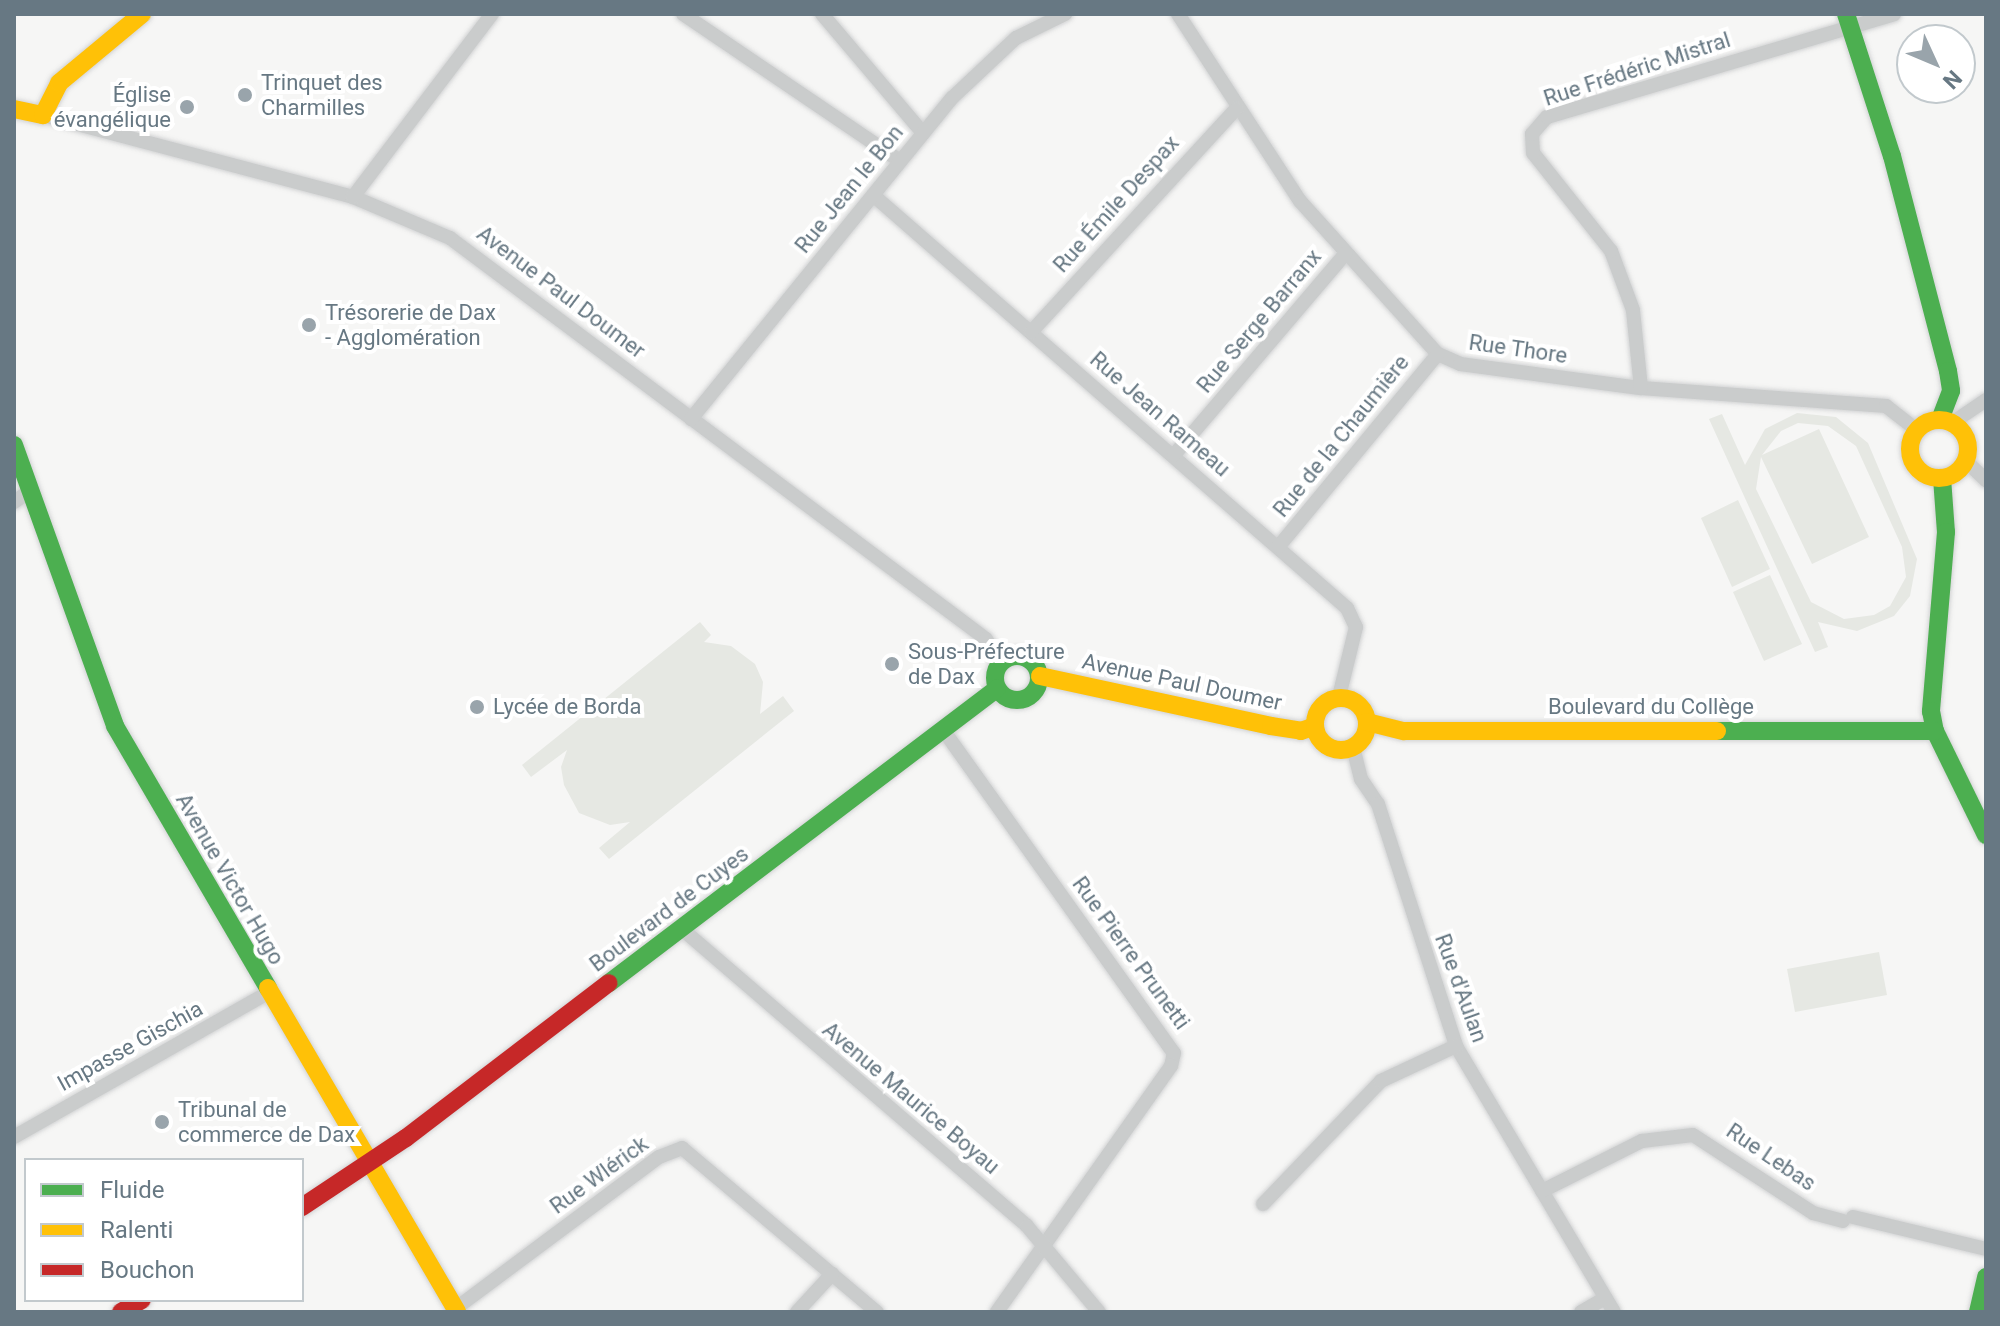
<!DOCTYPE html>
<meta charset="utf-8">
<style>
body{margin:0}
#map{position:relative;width:2000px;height:1326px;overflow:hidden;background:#f6f6f5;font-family:Roboto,sans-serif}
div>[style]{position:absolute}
.green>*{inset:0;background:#e6e8e3}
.roads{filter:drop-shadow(0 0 2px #d2d3d4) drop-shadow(0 0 2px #d2d3d4)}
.street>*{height:14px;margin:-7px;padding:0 7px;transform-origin:7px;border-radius:7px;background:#cacccc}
.fast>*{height:18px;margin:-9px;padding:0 9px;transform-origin:9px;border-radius:9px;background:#4caf50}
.fast>.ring{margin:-9px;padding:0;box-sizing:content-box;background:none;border:18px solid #4caf50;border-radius:50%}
.slow>*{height:18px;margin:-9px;padding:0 9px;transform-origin:9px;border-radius:9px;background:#ffc107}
.slow>.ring{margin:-9px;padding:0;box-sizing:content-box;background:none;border:18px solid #ffc107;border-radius:50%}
.jam>*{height:18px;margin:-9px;padding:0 9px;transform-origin:9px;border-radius:9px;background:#c62828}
.dots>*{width:22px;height:22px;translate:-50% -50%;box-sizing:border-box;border:4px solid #fff;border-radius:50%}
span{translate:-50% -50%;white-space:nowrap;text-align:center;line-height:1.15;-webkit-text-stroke:8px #fff;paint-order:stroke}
.street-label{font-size:22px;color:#677883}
.poi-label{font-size:22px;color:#677883}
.left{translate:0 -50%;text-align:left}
.right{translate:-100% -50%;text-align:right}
.frame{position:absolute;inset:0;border:16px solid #677883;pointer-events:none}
.legend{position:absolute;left:24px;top:1158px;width:280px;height:144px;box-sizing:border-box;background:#fff;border:2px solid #c2c9cd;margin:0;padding:10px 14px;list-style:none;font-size:24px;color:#677883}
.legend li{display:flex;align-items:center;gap:16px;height:40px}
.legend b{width:40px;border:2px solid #c2c9cd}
.north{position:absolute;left:1896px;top:24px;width:80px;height:80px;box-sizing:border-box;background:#fff;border:2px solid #c2c9cd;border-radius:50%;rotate:134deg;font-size:22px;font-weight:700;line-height:32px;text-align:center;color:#677883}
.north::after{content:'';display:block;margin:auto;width:28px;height:36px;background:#99a4ab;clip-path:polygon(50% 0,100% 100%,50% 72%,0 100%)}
</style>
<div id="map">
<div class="green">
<i style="clip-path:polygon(evenodd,1797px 413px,1836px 417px,1868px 443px,1917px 559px,1910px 596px,1894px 616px,1857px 631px,1818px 622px,1828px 647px,1815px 652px,1709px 419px,1722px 414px,1745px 465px,1765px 429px,1797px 413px,1798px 423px,1828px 426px,1856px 446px,1902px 547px,1906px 577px,1890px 606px,1874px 615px,1844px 619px,1811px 602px,1756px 489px,1761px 457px,1812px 564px,1869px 537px,1819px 429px,1762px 455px,1781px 431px,1798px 423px)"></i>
<i style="clip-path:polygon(1738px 500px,1770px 569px,1732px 587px,1701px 518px)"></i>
<i style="clip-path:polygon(1770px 575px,1802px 644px,1764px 661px,1733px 592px)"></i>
<i style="clip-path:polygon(700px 622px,711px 635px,704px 642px,731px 646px,755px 664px,763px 682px,760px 714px,783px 696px,794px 711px,609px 859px,599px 848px,630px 822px,610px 825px,579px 813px,564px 785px,561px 767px,567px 750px,531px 777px,522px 765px)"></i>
<i style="clip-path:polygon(1879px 952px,1887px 995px,1795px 1012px,1787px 969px)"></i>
</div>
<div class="roads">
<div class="street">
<i style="left:683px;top:14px;width:262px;rotate:34.1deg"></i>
<i style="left:822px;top:14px;width:156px;rotate:49.7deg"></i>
<i style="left:1178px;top:14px;width:223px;rotate:56.9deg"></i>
<i style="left:1300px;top:201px;width:206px;rotate:48deg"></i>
<i style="left:1438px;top:354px;width:24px;rotate:24deg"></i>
<i style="left:1460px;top:364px;width:183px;rotate:7.6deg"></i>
<i style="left:1641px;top:388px;width:246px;rotate:4.2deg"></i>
<i style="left:1886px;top:406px;width:39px;rotate:38deg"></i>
<i style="left:43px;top:115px;width:321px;rotate:14.8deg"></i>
<i style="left:353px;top:197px;width:105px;rotate:22.9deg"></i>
<i style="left:450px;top:238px;width:669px;rotate:36.8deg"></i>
<i style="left:986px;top:639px;width:28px;rotate:60deg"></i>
<i style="left:873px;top:195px;width:629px;rotate:41.07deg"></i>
<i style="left:1347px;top:608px;width:21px;rotate:65deg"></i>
<i style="left:1356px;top:627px;width:72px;rotate:103.7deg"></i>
<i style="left:353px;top:197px;width:230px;rotate:-52.8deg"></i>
<i style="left:1031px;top:332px;width:303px;rotate:-47.4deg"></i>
<i style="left:1641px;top:388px;width:78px;rotate:-95.9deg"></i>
<i style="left:1633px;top:310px;width:63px;rotate:-110.4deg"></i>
<i style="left:1611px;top:251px;width:125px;rotate:-128.5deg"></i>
<i style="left:1533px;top:153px;width:19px;rotate:-93deg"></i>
<i style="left:1532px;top:134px;width:23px;rotate:-49deg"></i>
<i style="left:1547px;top:117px;width:362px;rotate:-16.5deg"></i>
<i style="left:691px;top:419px;width:414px;rotate:-50.9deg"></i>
<i style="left:952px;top:98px;width:88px;rotate:-43.2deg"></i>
<i style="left:1016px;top:38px;width:55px;rotate:-26.1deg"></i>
<i style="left:1952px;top:423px;width:41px;rotate:-34.1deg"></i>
<i style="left:1174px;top:455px;width:265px;rotate:-49.6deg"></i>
<i style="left:1966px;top:461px;width:28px;rotate:44deg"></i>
<i style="left:14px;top:502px;width:21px;rotate:-35deg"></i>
<i style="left:1279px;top:546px;width:249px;rotate:-50.4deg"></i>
<i style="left:944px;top:731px;width:396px;rotate:54.5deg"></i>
<i style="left:1174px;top:1053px;width:13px;rotate:103deg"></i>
<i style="left:1171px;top:1066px;width:301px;rotate:125.3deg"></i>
<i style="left:1353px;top:747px;width:33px;rotate:76deg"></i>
<i style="left:1361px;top:779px;width:30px;rotate:56deg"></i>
<i style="left:1378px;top:804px;width:254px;rotate:72.1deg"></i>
<i style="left:1456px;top:1046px;width:309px;rotate:59.3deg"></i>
<i style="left:682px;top:929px;width:455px;rotate:40.7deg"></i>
<i style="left:1027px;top:1226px;width:112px;rotate:50.1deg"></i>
<i style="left:14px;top:1137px;width:292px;rotate:-29.6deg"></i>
<i style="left:1542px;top:1191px;width:112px;rotate:-26.6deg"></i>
<i style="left:1642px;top:1141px;width:51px;rotate:-6.7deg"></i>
<i style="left:1693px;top:1135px;width:143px;rotate:33deg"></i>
<i style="left:1813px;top:1213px;width:31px;rotate:15deg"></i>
<i style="left:1263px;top:1204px;width:170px;rotate:-46.2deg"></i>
<i style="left:1381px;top:1081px;width:83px;rotate:-25deg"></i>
<i style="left:1853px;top:1217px;width:137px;rotate:13.5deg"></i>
<i style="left:455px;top:1309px;width:254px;rotate:-36.7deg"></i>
<i style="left:659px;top:1157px;width:25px;rotate:-21deg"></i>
<i style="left:682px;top:1148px;width:255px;rotate:40.1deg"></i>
<i style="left:797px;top:1312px;width:52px;rotate:-47.4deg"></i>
<i style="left:1581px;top:1312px;width:28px;rotate:-30deg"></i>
</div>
<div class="fast">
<i style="left:1846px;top:14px;width:149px;rotate:72.1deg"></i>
<i style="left:1892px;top:156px;width:222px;rotate:75.4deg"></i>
<i style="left:1948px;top:371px;width:20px;rotate:81deg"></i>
<i style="left:1951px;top:391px;width:31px;rotate:111deg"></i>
<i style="left:14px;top:445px;width:299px;rotate:70.2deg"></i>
<i style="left:115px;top:726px;width:303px;rotate:59.7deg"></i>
<i style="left:1942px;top:478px;width:54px;rotate:85.8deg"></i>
<i style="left:1946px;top:532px;width:180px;rotate:94.8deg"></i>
<i style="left:1931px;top:711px;width:20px;rotate:79deg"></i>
<i style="left:1935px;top:731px;width:116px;rotate:63.9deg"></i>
<i class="ring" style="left:995px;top:656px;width:26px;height:26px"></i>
<i style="left:1717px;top:731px;width:218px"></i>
<i style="left:609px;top:983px;width:487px;rotate:-37.2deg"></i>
<i style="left:1978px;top:1312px;width:36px;rotate:-77deg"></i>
</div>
<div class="slow">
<i style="left:14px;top:109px;width:30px;rotate:12deg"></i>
<i style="left:43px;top:115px;width:36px;rotate:-63deg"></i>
<i style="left:59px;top:83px;width:108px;rotate:-39.7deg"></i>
<i class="ring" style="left:1910px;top:420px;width:40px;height:40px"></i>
<i style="left:1040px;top:676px;width:236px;rotate:12.2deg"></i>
<i style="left:1271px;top:726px;width:30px;rotate:9deg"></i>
<i style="left:1301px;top:731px;width:15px;rotate:-20deg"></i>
<i class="ring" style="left:1315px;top:698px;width:34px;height:34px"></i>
<i style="left:1367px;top:722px;width:38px;rotate:14deg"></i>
<i style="left:1404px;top:731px;width:313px"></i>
<i style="left:268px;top:988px;width:375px;rotate:59.7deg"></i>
</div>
<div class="jam">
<i style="left:302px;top:1207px;width:125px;rotate:-33.6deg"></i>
<i style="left:406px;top:1138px;width:255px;rotate:-37.4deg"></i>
<i style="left:121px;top:1312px;width:24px;rotate:-30deg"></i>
</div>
</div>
<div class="dots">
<i style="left:245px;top:95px;background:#99a4ab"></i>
<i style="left:187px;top:107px;background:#99a4ab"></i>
<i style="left:309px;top:325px;background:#99a4ab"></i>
<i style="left:892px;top:664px;background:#99a4ab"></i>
<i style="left:477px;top:707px;background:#99a4ab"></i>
<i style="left:162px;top:1122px;background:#99a4ab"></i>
</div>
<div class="street-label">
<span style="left:1637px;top:69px;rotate:-18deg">Rue Frédéric Mistral</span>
<span style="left:849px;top:189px;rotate:-51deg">Rue Jean le Bon</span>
<span style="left:1116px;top:204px;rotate:-48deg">Rue Émile Despax</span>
<span style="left:561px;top:292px;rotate:37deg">Avenue Paul Doumer</span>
<span style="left:1259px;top:321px;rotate:-50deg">Rue Serge Barranx</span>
<span style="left:1518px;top:349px;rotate:8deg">Rue Thore</span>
<span style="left:1160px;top:414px;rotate:41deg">Rue Jean Rameau</span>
<span style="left:1341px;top:436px;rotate:-51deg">Rue de la Chaumière</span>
<span style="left:1182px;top:682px;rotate:12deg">Avenue Paul Doumer</span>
<span style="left:1651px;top:707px">Boulevard du Collège</span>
<span style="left:230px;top:879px;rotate:60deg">Avenue Victor Hugo</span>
<span style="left:669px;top:909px;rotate:-37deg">Boulevard de Cuyes</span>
<span style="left:1131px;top:953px;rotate:54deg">Rue Pierre Prunetti</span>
<span style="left:1461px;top:988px;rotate:70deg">Rue d'Aulan</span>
<span style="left:130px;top:1046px;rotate:-29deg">Impasse Gischia</span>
<span style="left:911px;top:1098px;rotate:40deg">Avenue Maurice Boyau</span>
<span style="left:1771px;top:1157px;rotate:34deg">Rue Lebas</span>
<span style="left:599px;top:1175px;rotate:-36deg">Rue Wlérick</span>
</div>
<div class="poi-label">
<span class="left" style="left:261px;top:95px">Trinquet des<br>Charmilles</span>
<span class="right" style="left:171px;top:107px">Église<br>évangélique</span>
<span class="left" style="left:325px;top:325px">Trésorerie de Dax<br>- Agglomération</span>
<span class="left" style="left:908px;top:664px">Sous-Préfecture<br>de Dax</span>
<span class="left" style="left:493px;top:707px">Lycée de Borda</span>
<span class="left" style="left:178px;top:1122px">Tribunal de<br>commerce de Dax</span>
</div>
<div class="frame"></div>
<ul class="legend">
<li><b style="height:10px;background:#4caf50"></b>Fluide</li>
<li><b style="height:10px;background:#ffc107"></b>Ralenti</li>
<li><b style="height:10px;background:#c62828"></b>Bouchon</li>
</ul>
<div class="north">N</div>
</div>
